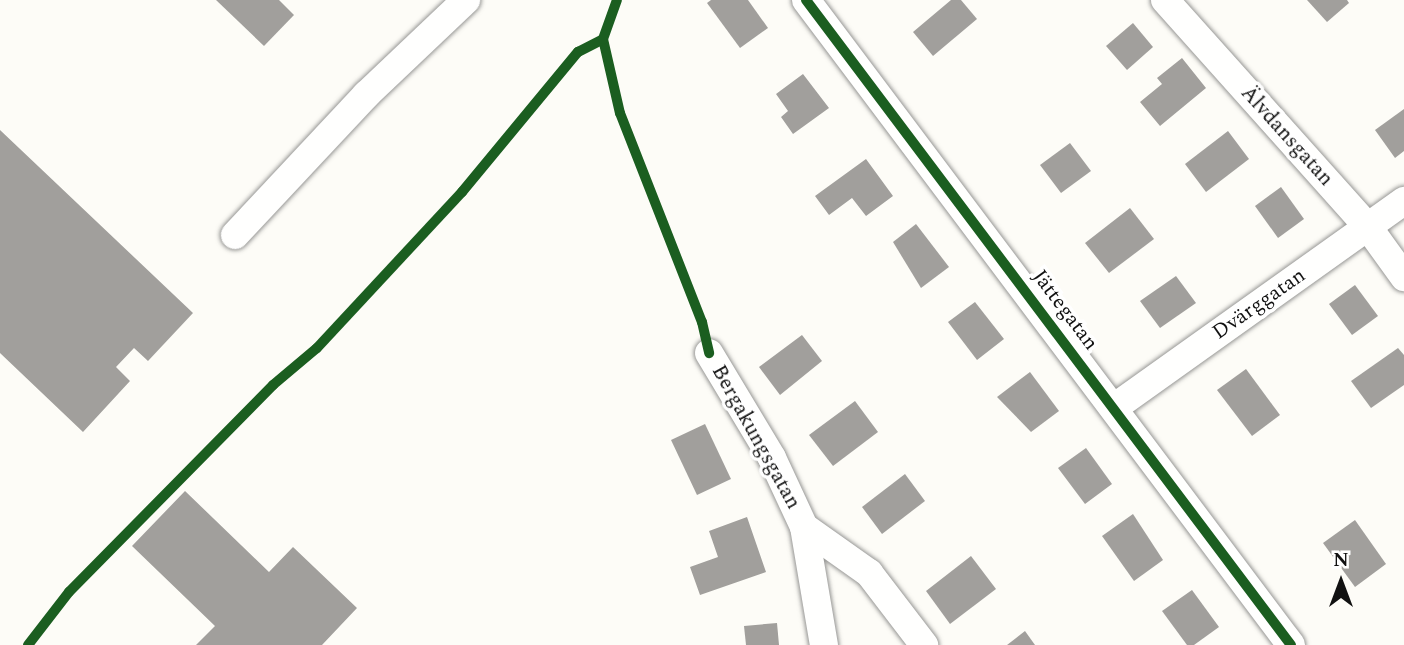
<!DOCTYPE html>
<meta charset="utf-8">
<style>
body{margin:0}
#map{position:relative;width:1404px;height:645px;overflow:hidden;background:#fdfcf7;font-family:Spectral,serif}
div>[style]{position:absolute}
.building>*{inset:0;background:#a19f9c}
.roads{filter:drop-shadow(0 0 2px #979795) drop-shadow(0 0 2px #979795)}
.minor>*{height:28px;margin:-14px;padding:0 14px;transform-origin:14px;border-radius:14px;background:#fffffe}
.cycleway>*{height:10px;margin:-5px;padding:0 5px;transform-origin:5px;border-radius:5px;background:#1b5e20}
span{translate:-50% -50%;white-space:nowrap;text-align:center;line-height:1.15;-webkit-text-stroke:7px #fff;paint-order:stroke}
.street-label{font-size:21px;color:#111}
.north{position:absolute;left:1306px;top:547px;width:70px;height:70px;-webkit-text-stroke:5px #fff;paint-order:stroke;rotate:0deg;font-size:19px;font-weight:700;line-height:28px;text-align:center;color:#111}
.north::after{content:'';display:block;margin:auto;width:24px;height:32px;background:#111;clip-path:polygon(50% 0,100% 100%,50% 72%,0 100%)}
</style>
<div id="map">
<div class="building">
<i style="clip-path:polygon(216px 0,279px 0,294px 15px,264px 46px)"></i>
<i style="clip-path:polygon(711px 0,748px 0,768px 28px,740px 48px,707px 3px)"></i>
<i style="clip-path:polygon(951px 0,961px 0,977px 19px,933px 56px,913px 32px)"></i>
<i style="clip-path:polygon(1307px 0,1347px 0,1349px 3px,1327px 22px)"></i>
<i style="clip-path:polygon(1133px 23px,1153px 47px,1127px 70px,1106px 46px)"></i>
<i style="clip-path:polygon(1182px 58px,1206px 88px,1160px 126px,1140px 102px,1162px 84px,1157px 78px)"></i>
<i style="clip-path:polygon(803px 74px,829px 108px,793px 134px,781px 117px,788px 111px,776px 94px)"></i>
<i style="clip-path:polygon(1404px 109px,1404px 151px,1395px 158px,1375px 130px)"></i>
<i style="clip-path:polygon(0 130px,193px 313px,148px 361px,134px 348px,116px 367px,130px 381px,83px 432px,0 353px)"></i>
<i style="clip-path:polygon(1228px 131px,1249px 159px,1206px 192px,1185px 164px)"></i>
<i style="clip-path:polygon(1070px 143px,1091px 171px,1061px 193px,1040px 165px)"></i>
<i style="clip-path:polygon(866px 159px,893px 196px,866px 216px,852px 198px,829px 215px,815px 196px)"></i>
<i style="clip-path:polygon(1281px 187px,1304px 219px,1278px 238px,1255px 206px)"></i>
<i style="clip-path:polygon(1130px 208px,1154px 239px,1109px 273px,1085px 243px)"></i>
<i style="clip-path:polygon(916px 224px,949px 267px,921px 288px,893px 242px)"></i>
<i style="clip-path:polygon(1176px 276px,1196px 303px,1160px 328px,1140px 301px)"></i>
<i style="clip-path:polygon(1355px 285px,1378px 316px,1352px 335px,1329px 304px)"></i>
<i style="clip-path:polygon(975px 302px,1004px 339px,977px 360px,948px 322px)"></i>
<i style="clip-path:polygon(802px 335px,822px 361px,780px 395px,759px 367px)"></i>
<i style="clip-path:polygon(1398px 348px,1404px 355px,1404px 385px,1371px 408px,1351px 381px)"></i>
<i style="clip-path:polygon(1246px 369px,1280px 415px,1252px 436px,1217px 390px)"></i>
<i style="clip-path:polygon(1030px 372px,1059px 411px,1031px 432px,997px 397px)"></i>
<i style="clip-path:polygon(855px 401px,878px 432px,833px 466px,809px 435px)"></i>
<i style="clip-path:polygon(705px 424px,731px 479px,697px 495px,671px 440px)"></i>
<i style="clip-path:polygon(1086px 448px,1112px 484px,1085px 504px,1058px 468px)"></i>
<i style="clip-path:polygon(905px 474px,925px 501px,882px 534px,862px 507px)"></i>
<i style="clip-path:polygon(185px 491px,269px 572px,293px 547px,357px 608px,322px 645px,196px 645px,215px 626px,132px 546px)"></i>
<i style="clip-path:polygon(1133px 514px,1163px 560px,1134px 581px,1102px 536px)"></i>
<i style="clip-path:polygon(747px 517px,766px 572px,700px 595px,690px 567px,718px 557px,709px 531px)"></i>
<i style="clip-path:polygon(1355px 520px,1386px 564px,1355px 587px,1323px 543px)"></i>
<i style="clip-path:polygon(971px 556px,996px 589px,950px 624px,926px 591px)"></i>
<i style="clip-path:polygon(1192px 590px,1219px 627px,1194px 645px,1187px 645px,1162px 611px)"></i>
<i style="clip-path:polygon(777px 623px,779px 645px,746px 645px,744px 626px)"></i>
<i style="clip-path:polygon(1025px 631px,1035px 645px,1007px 645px)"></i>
</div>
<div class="roads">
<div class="minor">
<i style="left:806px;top:0;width:807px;rotate:53.06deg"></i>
<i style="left:1165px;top:0;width:305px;rotate:48.2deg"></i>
<i style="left:1368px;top:227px;width:62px;rotate:54.2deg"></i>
<i style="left:235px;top:235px;width:192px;rotate:-46.9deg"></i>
<i style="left:366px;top:95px;width:138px;rotate:-43.5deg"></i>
<i style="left:709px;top:353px;width:122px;rotate:59deg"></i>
<i style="left:772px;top:458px;width:76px;rotate:65.1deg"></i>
<i style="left:804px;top:527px;width:120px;rotate:80.4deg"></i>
<i style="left:1115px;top:407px;width:355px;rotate:-35.5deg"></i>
<i style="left:804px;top:527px;width:80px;rotate:35.3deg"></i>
<i style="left:869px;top:573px;width:91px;rotate:52.6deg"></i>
</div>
</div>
<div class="cycleway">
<i style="left:806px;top:0;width:807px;rotate:53.06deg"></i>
<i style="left:603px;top:39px;width:76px;rotate:77.1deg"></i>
<i style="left:620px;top:113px;width:225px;rotate:68.6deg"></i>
<i style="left:702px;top:322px;width:32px;rotate:77deg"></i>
<i style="left:28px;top:645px;width:67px;rotate:-52.3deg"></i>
<i style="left:69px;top:592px;width:291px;rotate:-45.4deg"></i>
<i style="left:273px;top:385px;width:57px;rotate:-40.1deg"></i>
<i style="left:317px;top:348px;width:213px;rotate:-47.1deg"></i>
<i style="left:462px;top:192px;width:182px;rotate:-50.4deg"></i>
<i style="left:578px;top:52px;width:28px;rotate:-27deg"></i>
<i style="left:603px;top:39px;width:41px;rotate:-70.3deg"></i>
</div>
<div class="street-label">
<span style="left:1287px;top:136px;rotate:48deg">Älvdansgatan</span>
<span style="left:1259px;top:304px;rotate:-35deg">Dvärggatan</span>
<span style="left:1065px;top:310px;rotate:53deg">Jättegatan</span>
<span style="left:756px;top:437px;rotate:61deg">Bergakungsgatan</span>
</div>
<div class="north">N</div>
</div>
